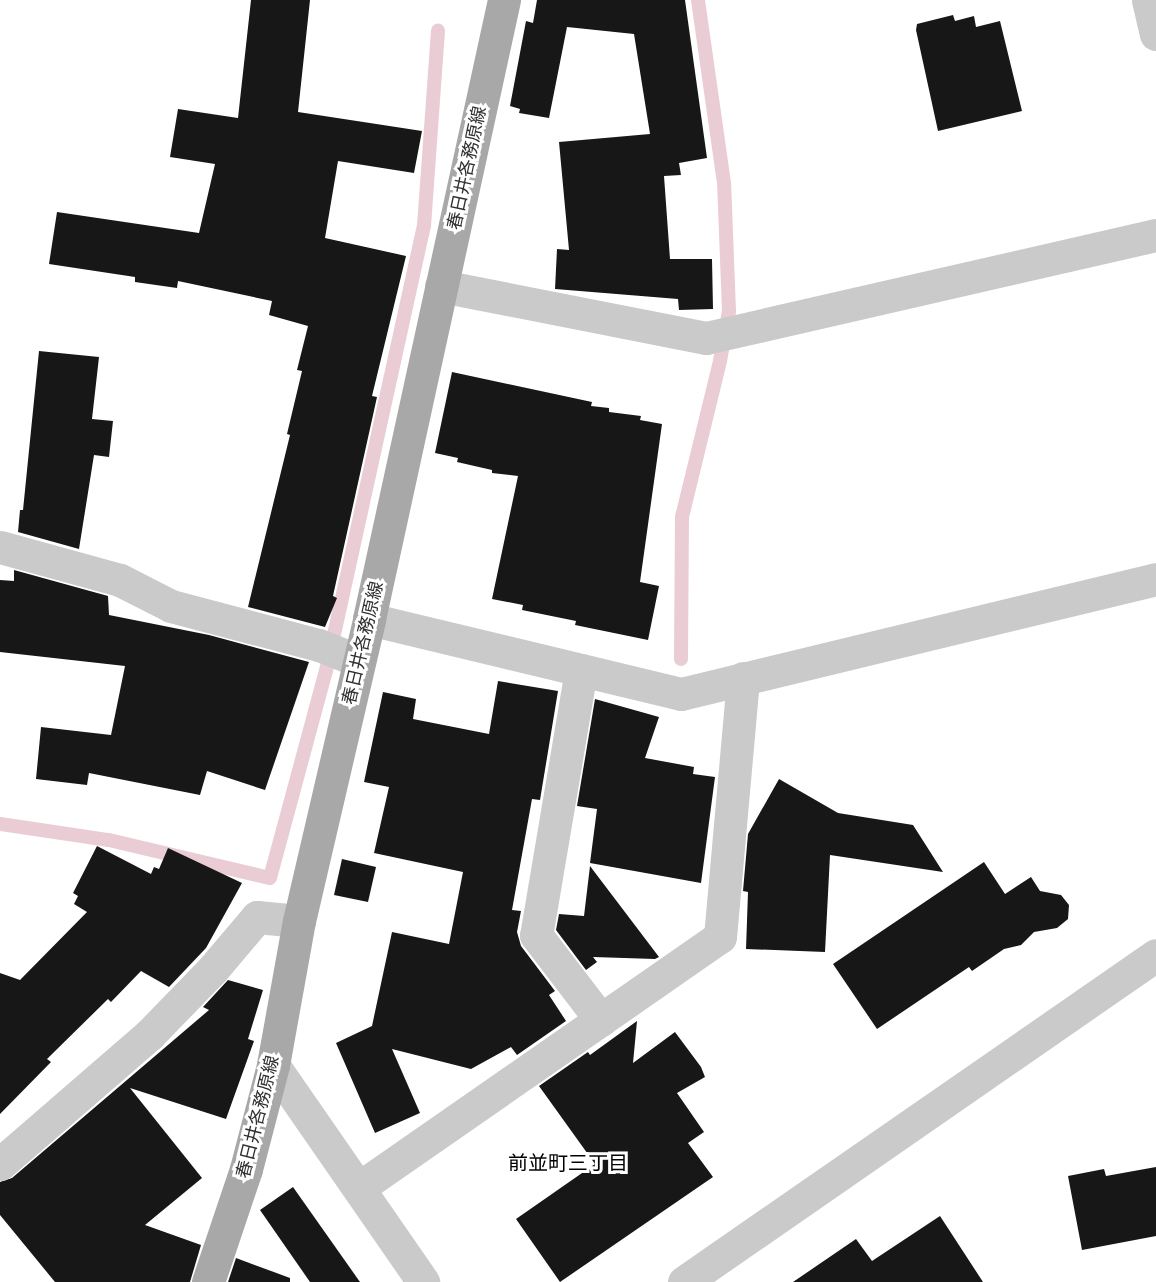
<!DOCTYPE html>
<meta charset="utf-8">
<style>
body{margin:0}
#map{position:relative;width:1156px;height:1282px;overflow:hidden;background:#fff;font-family:"Titillium Web","Noto Sans JP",sans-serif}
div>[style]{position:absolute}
.stream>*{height:14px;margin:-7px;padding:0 7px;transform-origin:7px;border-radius:7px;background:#eaccd4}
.building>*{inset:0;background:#171717}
.minor>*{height:33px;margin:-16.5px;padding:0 16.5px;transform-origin:16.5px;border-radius:16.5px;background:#cacaca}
.major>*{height:33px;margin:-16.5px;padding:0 16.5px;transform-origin:16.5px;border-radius:16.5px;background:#a8a8a8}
span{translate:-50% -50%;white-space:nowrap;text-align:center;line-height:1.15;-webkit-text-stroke:6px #fff;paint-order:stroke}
.street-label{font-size:18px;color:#303030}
.neighbourhood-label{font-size:20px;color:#000}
</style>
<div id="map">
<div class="stream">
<i style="left:681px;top:659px;width:142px;rotate:-89.6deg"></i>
<i style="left:682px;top:517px;width:161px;rotate:-76.3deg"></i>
<i style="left:720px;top:361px;width:51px;rotate:-79.8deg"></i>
<i style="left:729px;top:311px;width:128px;rotate:-92.2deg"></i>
<i style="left:724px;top:183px;width:185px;rotate:-98.1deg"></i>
<i style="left:0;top:824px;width:110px;rotate:8.4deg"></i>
<i style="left:109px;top:840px;width:165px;rotate:13.3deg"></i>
<i style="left:270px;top:878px;width:214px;rotate:-74.9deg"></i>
<i style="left:326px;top:671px;width:456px;rotate:-77.6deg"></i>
<i style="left:424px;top:226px;width:196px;rotate:-85.9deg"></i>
</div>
<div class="building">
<i style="clip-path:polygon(251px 0,310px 0,298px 112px,422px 131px,414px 173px,338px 161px,325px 238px,406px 256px,372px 396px,377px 397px,333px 596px,337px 598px,325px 627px,248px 607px,290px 435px,287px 434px,302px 371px,297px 370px,308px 326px,269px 315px,272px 301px,178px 281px,177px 288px,135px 282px,135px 277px,49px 264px,57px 212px,199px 233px,215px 164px,170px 157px,178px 109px,238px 118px)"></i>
<i style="clip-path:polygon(537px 0,685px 0,707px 158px,679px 163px,681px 175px,664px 176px,670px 259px,712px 259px,713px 309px,679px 310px,678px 299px,555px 289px,557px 249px,569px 250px,559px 142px,650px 134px,634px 34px,567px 27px,549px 118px,519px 113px,520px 109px,510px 106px,526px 21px,533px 23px)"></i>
<i style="clip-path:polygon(953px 15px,955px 21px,974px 16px,976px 27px,1000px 21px,1022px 111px,938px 131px,916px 30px,917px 24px)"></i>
<i style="clip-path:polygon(39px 351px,99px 357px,92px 419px,113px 421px,109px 457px,94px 455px,79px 549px,18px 532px,20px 510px,23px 510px)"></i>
<i style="clip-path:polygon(452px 372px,592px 402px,591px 406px,609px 408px,609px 412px,641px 416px,640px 420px,662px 424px,640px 582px,659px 586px,648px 640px,575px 625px,576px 621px,522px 610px,523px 605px,492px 599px,518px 476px,492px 473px,492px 470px,457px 462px,458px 458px,435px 453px)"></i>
<i style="clip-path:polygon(14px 570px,108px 596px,109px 615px,209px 635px,309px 662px,265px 790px,207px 771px,200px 795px,89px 773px,87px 785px,36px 779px,41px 727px,111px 735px,125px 666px,0 652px,0 580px,14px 581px)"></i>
<i style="clip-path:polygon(498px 681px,558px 691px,540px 800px,532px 799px,512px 910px,521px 911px,517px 932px,521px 946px,555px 991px,549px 995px,566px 1021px,517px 1055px,511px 1047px,471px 1069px,392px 1049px,420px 1113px,375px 1133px,336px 1043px,372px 1026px,392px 932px,449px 944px,463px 872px,374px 853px,389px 787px,364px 782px,383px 692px,416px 699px,413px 719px,489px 734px)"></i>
<i style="clip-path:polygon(595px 699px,659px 717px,645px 758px,694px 767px,693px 774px,715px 777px,701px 883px,590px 863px,597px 809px,577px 806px)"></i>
<i style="clip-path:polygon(779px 779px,838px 813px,913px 825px,943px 872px,830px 855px,825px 952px,746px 949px,748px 892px,743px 891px,748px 834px)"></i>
<i style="clip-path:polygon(97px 846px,151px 874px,154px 867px,159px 869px,168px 848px,242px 883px,206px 948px,169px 987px,141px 971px,111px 1002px,108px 999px,47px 1059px,51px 1062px,0 1114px,0 973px,20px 980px,87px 912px,74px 904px,78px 896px,73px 893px)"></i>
<i style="clip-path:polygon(342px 859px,376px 867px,368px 902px,334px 895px)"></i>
<i style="clip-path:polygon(984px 862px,1005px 894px,1031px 877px,1040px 891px,1061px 895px,1069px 905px,1068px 919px,1057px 928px,1034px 932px,1021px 945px,1004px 949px,972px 971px,969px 967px,877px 1029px,833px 964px)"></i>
<i style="clip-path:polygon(590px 866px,659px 957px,655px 959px,593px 957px,597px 962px,586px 970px,556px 930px,559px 914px,584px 916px)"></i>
<i style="clip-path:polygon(228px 980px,263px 990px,248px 1039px,254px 1041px,226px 1119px,130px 1088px,202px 1178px,145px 1225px,201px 1245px,190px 1282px,55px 1282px,0 1215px,0 1182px,12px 1178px,209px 1010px,203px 1007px)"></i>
<i style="clip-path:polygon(637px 1021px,633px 1063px,675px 1032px,701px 1067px,705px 1077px,677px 1093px,704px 1132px,688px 1143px,713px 1177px,560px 1282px,516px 1219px,595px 1164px,539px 1086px,588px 1052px,590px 1055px)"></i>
<i style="clip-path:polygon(1156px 1167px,1156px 1236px,1082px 1250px,1068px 1176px,1104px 1169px,1106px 1176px)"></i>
<i style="clip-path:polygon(293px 1187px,360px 1282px,310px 1282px,260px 1210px)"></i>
<i style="clip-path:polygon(940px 1216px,983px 1282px,793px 1282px,856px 1239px,872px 1261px)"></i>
<i style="clip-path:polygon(236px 1258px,290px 1278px,290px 1282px,228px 1282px)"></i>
</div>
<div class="minor">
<i style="left:1148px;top:0;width:35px;rotate:77deg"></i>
<i style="left:441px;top:286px;width:270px;rotate:11.1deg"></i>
<i style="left:706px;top:338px;width:462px;rotate:-12.9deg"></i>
<i style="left:0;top:547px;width:124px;rotate:15.4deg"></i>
<i style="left:120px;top:580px;width:57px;rotate:27deg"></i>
<i style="left:171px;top:606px;width:153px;rotate:14.8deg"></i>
<i style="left:319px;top:645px;width:43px;rotate:21.8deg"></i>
<i style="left:369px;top:619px;width:321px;rotate:13.5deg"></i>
<i style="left:681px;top:694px;width:489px;rotate:-13.6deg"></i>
<i style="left:581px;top:670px;width:269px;rotate:99.6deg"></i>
<i style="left:536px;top:935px;width:107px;rotate:52.6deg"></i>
<i style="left:273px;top:1065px;width:264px;rotate:55.3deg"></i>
<i style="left:0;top:1164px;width:197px;rotate:-40.9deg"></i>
<i style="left:149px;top:1035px;width:92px;rotate:-45.9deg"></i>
<i style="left:213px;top:969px;width:68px;rotate:-49.8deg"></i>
<i style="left:257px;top:917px;width:42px;rotate:5.4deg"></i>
<i style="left:360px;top:1187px;width:438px;rotate:-34.8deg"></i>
<i style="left:720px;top:937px;width:260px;rotate:-84.9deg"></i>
<i style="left:684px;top:1282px;width:574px;rotate:-34.71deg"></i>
</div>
<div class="major">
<i style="left:208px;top:1282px;width:119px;rotate:-71.4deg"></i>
<i style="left:246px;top:1169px;width:107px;rotate:-75.4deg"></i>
<i style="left:273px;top:1065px;width:146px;rotate:-79.8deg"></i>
<i style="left:299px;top:921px;width:310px;rotate:-76.9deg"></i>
<i style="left:369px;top:619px;width:634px;rotate:-77.7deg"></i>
</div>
<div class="street-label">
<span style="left:467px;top:168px;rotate:-78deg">春日井各務原線</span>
<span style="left:363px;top:643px;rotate:-77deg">春日井各務原線</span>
<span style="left:258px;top:1117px;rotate:-76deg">春日井各務原線</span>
</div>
<div class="neighbourhood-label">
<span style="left:568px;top:1162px">前並町三丁目</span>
</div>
</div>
